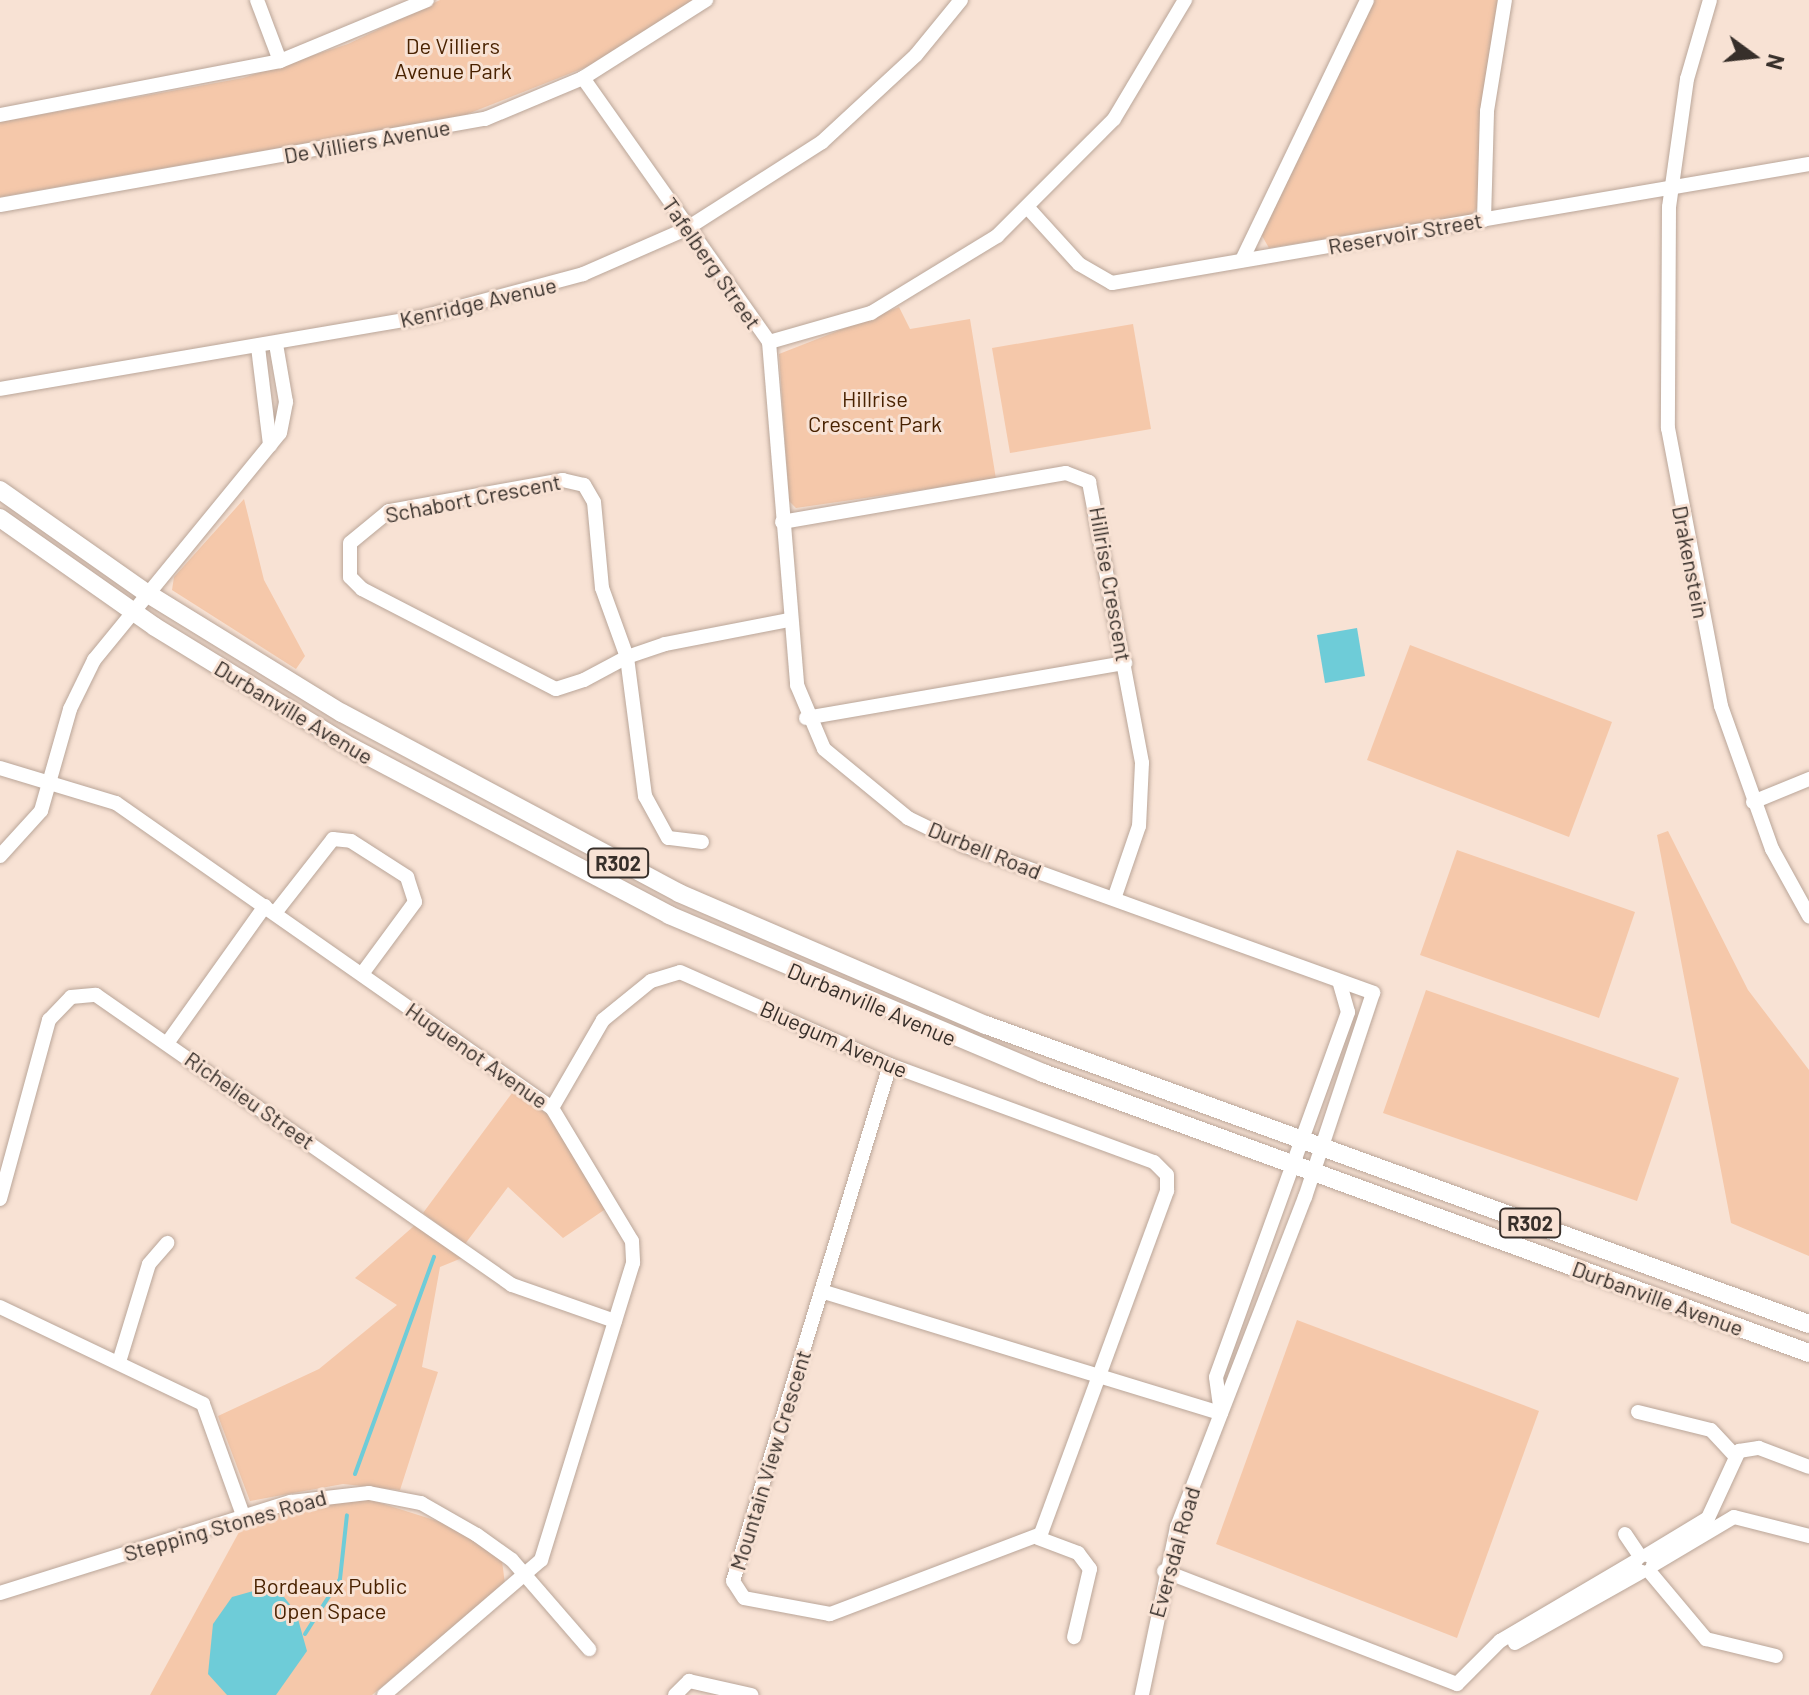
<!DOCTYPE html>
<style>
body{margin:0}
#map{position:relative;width:1809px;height:1695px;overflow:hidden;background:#f8e2d4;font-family:Barlow,sans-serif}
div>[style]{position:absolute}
.green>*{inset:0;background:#f5c8aa}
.water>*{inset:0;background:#6eccd8}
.stream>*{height:4px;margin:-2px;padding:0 2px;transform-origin:2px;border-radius:2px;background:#6eccd8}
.roads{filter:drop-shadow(0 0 2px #baa699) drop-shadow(0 0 2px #baa699)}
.minor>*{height:14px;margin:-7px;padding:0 7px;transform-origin:7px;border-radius:7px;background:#fff}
.major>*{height:18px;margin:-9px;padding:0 9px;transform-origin:9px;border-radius:9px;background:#fff}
span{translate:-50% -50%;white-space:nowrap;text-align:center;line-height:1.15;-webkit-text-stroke:6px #f8e2d4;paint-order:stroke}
.shield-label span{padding:2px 6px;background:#f8e2d4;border:2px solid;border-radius:6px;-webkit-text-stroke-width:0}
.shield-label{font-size:20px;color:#372f2a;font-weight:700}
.park-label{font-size:22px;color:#492201}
.street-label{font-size:22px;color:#372f2a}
.north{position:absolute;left:1713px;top:16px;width:80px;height:80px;-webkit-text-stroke:6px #f8e2d4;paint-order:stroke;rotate:105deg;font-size:22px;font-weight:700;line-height:32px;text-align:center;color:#372f2a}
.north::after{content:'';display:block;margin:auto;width:28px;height:36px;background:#372f2a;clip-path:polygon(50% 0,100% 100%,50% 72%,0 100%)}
</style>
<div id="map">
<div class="green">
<i style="clip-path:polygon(440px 0,695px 0,594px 64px,465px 115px,0 197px,0 122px,243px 78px,348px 44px)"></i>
<i style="clip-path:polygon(1373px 0,1499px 0,1481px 106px,1477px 208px,1471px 215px,1269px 248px,1261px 234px)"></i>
<i style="clip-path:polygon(899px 307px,910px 329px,970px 319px,996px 479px,796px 508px,789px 501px,779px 354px)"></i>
<i style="clip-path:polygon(1133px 324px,1151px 429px,1010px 453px,992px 348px)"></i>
<i style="clip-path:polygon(244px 499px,264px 580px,305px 656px,296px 669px,172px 590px,174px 577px)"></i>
<i style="clip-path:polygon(1410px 645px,1612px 722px,1569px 837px,1367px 760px)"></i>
<i style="clip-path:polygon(1668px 831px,1748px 990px,1809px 1070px,1809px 1256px,1731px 1223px,1657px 835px)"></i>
<i style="clip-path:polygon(1457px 850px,1635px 912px,1599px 1018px,1420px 955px)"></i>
<i style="clip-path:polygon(1426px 990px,1679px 1078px,1637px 1201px,1383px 1113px)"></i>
<i style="clip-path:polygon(515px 1089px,553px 1119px,607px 1208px,563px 1238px,508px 1187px,465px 1244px,423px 1213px)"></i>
<i style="clip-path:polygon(415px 1225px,462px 1258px,440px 1267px,422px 1367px,438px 1372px,400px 1490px,343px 1484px,250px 1501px,218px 1416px,319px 1369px,397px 1305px,355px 1278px)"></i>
<i style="clip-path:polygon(1297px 1320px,1539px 1411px,1457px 1638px,1216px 1544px)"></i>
<i style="clip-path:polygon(371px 1500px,453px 1526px,502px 1561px,505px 1584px,372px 1695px,150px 1695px,244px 1523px,298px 1506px)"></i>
</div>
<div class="water">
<i style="clip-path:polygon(1357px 628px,1365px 676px,1325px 683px,1317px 635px)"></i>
<i style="clip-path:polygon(260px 1589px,284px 1597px,296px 1612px,307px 1651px,276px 1695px,227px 1695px,208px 1674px,213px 1624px,232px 1597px)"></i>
</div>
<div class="stream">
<i style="left:355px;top:1474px;width:231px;rotate:-70deg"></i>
<i style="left:305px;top:1634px;width:65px;rotate:-57.5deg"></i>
<i style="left:340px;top:1579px;width:64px;rotate:-83.8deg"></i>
</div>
<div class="roads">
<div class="minor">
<i style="left:257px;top:0;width:65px;rotate:69.3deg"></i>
<i style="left:1710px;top:0;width:82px;rotate:106.2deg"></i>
<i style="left:1687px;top:79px;width:129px;rotate:98deg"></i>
<i style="left:1669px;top:207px;width:221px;rotate:90.3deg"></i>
<i style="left:1668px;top:428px;width:283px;rotate:79.2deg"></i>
<i style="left:1721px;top:706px;width:152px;rotate:70.4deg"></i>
<i style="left:1772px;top:849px;width:77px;rotate:61.1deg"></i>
<i style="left:583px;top:78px;width:323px;rotate:54.8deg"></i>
<i style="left:0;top:115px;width:285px;rotate:-10.9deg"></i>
<i style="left:280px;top:61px;width:159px;rotate:-22.5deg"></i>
<i style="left:0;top:205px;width:493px;rotate:-10.1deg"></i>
<i style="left:485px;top:119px;width:106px;rotate:-22.7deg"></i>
<i style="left:583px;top:78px;width:146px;rotate:-32.4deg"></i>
<i style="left:1029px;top:209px;width:74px;rotate:47.7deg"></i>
<i style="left:1079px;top:264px;width:38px;rotate:30deg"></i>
<i style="left:1112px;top:283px;width:707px;rotate:-9.69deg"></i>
<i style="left:1484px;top:220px;width:109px;rotate:-88.4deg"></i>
<i style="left:1487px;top:111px;width:112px;rotate:-80.8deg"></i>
<i style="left:1242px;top:260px;width:288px;rotate:-64.3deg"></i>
<i style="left:769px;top:342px;width:344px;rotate:85.3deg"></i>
<i style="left:797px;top:685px;width:69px;rotate:67.1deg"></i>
<i style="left:824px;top:749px;width:109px;rotate:39.4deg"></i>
<i style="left:908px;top:818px;width:61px;rotate:26.1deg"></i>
<i style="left:963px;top:845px;width:436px;rotate:19.8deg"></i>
<i style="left:1373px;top:993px;width:215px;rotate:108.4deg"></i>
<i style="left:1305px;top:1197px;width:354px;rotate:111.2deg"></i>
<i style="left:1177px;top:1527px;width:172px;rotate:101.8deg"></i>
<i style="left:769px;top:342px;width:106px;rotate:-15.9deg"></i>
<i style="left:871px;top:313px;width:148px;rotate:-31.4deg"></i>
<i style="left:997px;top:236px;width:165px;rotate:-45deg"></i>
<i style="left:1114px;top:119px;width:139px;rotate:-59.2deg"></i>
<i style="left:258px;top:347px;width:99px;rotate:83deg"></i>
<i style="left:0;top:389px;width:429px;rotate:-9.7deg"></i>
<i style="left:423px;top:317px;width:166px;rotate:-15deg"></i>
<i style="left:583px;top:274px;width:112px;rotate:-23.6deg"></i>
<i style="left:686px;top:229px;width:161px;rotate:-32.6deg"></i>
<i style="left:822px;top:142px;width:128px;rotate:-42.8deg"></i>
<i style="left:916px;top:55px;width:71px;rotate:-50.7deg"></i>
<i style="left:782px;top:522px;width:288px;rotate:-9.8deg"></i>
<i style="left:1066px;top:473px;width:25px;rotate:21deg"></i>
<i style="left:1089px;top:482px;width:286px;rotate:79.3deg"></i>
<i style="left:1142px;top:763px;width:63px;rotate:92.7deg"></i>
<i style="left:1139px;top:826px;width:77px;rotate:108.9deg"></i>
<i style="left:806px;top:718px;width:324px;rotate:-9.8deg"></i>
<i style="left:0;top:768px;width:121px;rotate:16.8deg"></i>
<i style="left:116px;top:803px;width:532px;rotate:34.97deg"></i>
<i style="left:552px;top:1108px;width:155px;rotate:59deg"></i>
<i style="left:632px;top:1241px;width:22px;rotate:87deg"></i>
<i style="left:633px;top:1263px;width:311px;rotate:107.2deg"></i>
<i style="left:541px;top:1560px;width:207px;rotate:139.3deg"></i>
<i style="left:1753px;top:802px;width:61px;rotate:-22.3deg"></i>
<i style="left:702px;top:842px;width:34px;rotate:-173deg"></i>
<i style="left:668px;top:838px;width:48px;rotate:-118.7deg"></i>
<i style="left:645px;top:796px;width:140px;rotate:-97.4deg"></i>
<i style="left:627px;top:657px;width:73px;rotate:-109.9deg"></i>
<i style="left:602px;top:588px;width:86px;rotate:-95.3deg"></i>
<i style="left:594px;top:502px;width:20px;rotate:-120deg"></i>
<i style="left:584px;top:485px;width:22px;rotate:-167deg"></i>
<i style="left:563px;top:480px;width:177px;rotate:169.9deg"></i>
<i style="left:389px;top:511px;width:50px;rotate:140.6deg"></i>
<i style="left:350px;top:543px;width:34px;rotate:90deg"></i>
<i style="left:350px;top:577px;width:17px;rotate:45deg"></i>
<i style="left:362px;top:589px;width:218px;rotate:27.3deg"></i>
<i style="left:556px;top:689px;width:29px;rotate:-18deg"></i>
<i style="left:584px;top:680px;width:49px;rotate:-28.1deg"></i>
<i style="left:627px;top:657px;width:40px;rotate:-18.9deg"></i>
<i style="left:665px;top:644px;width:125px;rotate:-11deg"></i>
<i style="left:0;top:856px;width:61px;rotate:-47.7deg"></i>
<i style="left:41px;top:811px;width:106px;rotate:-74.1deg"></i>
<i style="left:70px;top:709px;width:55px;rotate:-63.9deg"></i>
<i style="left:94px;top:660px;width:293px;rotate:-50.7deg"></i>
<i style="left:280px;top:433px;width:32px;rotate:-79deg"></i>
<i style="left:286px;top:402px;width:59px;rotate:-99.8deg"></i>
<i style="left:275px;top:913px;width:94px;rotate:-51.9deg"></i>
<i style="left:333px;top:839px;width:18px;rotate:6deg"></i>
<i style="left:351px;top:841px;width:67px;rotate:32.7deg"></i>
<i style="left:407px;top:877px;width:26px;rotate:72deg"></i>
<i style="left:415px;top:902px;width:89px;rotate:126.4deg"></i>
<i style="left:168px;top:1042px;width:167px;rotate:-54.5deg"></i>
<i style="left:552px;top:1108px;width:102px;rotate:-59.9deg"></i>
<i style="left:603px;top:1020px;width:62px;rotate:-39.1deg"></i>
<i style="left:651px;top:981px;width:30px;rotate:-17deg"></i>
<i style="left:680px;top:972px;width:230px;rotate:23.9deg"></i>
<i style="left:890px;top:1065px;width:281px;rotate:20.2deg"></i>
<i style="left:1154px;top:1162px;width:18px;rotate:45deg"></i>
<i style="left:1167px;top:1175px;width:16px;rotate:90deg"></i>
<i style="left:1167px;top:1191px;width:365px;rotate:110.2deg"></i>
<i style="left:1041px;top:1534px;width:226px;rotate:159.2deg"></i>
<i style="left:830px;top:1614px;width:87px;rotate:-169.5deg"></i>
<i style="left:744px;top:1598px;width:20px;rotate:-123deg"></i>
<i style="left:733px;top:1581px;width:539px;rotate:-73.08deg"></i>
<i style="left:0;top:1199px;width:186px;rotate:-74.7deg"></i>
<i style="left:49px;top:1020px;width:32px;rotate:-46deg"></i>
<i style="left:71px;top:997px;width:25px;rotate:-5deg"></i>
<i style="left:96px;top:995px;width:507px;rotate:34.88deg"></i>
<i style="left:512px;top:1285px;width:109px;rotate:19.3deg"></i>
<i style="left:821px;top:1291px;width:418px;rotate:17deg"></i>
<i style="left:0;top:1307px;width:225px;rotate:25.5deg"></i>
<i style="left:203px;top:1404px;width:118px;rotate:70.2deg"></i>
<i style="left:119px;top:1362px;width:102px;rotate:-73deg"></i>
<i style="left:149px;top:1264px;width:28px;rotate:-49deg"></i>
<i style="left:1638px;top:1412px;width:75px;rotate:13.9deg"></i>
<i style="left:1711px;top:1430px;width:34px;rotate:47deg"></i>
<i style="left:1221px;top:1413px;width:36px;rotate:-98deg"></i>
<i style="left:1216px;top:1377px;width:388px;rotate:-70.1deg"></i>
<i style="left:1348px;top:1012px;width:32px;rotate:-106deg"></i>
<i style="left:1625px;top:1534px;width:27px;rotate:56deg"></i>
<i style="left:1038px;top:1538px;width:43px;rotate:20.6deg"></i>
<i style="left:1078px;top:1553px;width:20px;rotate:53deg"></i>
<i style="left:1090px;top:1569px;width:70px;rotate:103.2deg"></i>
<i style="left:1647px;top:1555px;width:71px;rotate:-31.2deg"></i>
<i style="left:1708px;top:1518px;width:74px;rotate:-65.2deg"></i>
<i style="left:1739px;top:1451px;width:20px;rotate:-9deg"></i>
<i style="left:1759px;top:1448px;width:53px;rotate:20.8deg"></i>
<i style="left:1653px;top:1565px;width:94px;rotate:-30.7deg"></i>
<i style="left:1734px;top:1517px;width:77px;rotate:14.2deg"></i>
<i style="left:1164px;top:1571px;width:314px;rotate:21.1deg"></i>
<i style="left:1649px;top:1571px;width:89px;rotate:50deg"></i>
<i style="left:1706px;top:1639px;width:72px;rotate:13.7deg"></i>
<i style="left:0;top:1593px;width:305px;rotate:-17.4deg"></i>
<i style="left:291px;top:1502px;width:79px;rotate:-6.6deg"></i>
<i style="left:369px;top:1493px;width:53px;rotate:10.9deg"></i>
<i style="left:421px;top:1503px;width:64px;rotate:29.7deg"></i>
<i style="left:477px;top:1535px;width:43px;rotate:35.5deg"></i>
<i style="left:512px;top:1560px;width:118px;rotate:49.1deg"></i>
<i style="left:1515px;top:1643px;width:145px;rotate:-29.4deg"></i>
<i style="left:1457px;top:1684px;width:61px;rotate:-45deg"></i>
<i style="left:1500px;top:1641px;width:158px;rotate:-30.5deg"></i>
<i style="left:675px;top:1695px;width:20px;rotate:-45deg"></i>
<i style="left:689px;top:1681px;width:64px;rotate:12.7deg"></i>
</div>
<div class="major">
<i style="left:0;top:490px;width:177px;rotate:35.1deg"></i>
<i style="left:145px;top:592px;width:231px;rotate:31.6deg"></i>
<i style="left:342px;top:713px;width:382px;rotate:28.1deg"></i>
<i style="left:679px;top:893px;width:334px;rotate:23.3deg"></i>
<i style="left:986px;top:1025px;width:876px;rotate:19.97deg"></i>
<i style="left:0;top:518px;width:189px;rotate:35.1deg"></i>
<i style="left:155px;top:627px;width:230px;rotate:31.5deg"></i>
<i style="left:351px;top:747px;width:360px;rotate:27.8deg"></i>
<i style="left:669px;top:915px;width:406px;rotate:22.9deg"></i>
<i style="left:1043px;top:1073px;width:816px;rotate:20.08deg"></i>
</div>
</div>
<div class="shield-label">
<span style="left:618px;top:863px">R302</span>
<span style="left:1530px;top:1223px">R302</span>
</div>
<div class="park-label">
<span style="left:453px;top:58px">De Villiers<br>Avenue Park</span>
<span style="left:875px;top:411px">Hillrise<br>Crescent Park</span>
<span style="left:330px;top:1598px">Bordeaux Public<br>Open Space</span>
</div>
<div class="street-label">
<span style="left:367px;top:141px;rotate:-10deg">De Villiers Avenue</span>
<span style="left:1405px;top:233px;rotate:-10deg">Reservoir Street</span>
<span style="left:712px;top:263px;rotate:55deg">Tafelberg Street</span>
<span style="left:478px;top:302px;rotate:-13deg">Kenridge Avenue</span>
<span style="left:473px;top:498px;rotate:-11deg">Schabort Crescent</span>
<span style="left:1691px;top:562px;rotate:79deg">Drakenstein</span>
<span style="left:1111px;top:584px;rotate:80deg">Hillrise Crescent</span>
<span style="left:294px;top:712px;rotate:31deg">Durbanville Avenue</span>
<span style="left:985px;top:850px;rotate:22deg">Durbell Road</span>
<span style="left:872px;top:1004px;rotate:23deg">Durbanville Avenue</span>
<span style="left:834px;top:1039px;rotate:24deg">Bluegum Avenue</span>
<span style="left:477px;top:1055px;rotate:35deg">Huguenot Avenue</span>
<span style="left:250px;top:1100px;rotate:35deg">Richelieu Street</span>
<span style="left:1658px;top:1298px;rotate:20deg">Durbanville Avenue</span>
<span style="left:770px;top:1460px;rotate:-73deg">Mountain View Crescent</span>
<span style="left:225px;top:1525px;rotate:-16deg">Stepping Stones Road</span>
<span style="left:1174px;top:1552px;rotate:-74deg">Eversdal Road</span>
</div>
<div class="north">N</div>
</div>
